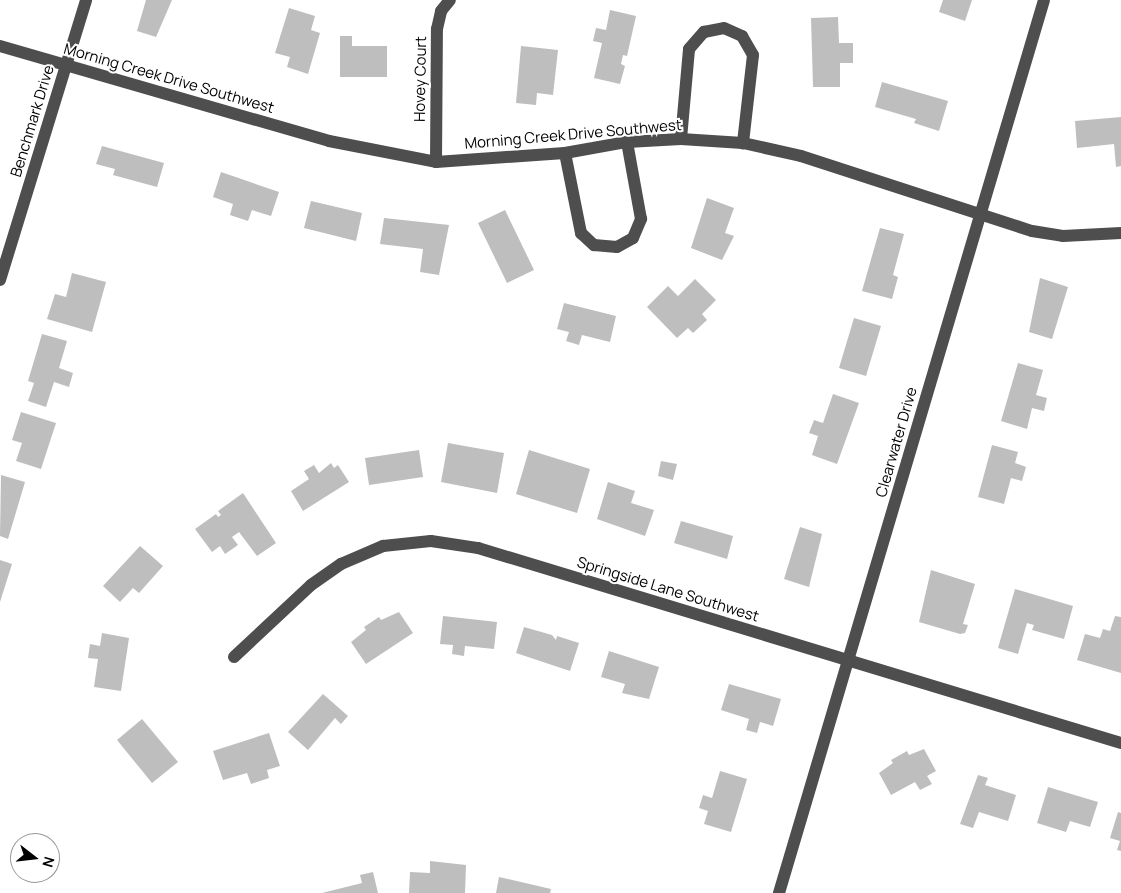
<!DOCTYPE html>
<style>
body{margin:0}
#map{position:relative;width:1121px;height:893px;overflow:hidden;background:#fff;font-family:Manrope,sans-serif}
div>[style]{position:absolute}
.building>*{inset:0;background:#bebebe}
.minor>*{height:12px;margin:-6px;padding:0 6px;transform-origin:6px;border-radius:6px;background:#4e4e4e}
span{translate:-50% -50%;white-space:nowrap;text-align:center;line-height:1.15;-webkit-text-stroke:4px #fff;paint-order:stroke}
.street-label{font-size:15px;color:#000}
.north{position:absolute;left:10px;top:833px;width:50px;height:50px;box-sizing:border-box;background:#fff;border:1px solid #999;border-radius:50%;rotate:106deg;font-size:14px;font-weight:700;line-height:20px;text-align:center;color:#000}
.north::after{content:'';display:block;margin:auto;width:18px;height:22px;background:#000;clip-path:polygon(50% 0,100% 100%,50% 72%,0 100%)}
</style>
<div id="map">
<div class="building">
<i style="clip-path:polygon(146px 0,172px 0,156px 37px,137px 31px)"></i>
<i style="clip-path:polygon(943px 0,972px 0,965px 21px,939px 12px)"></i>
<i style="clip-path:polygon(289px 8px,315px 16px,311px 30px,320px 33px,308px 74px,287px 67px,290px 57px,275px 53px)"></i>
<i style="clip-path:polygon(610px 10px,636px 16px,627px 56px,623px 55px,621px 64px,625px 66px,620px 84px,594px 78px,602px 43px,593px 41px,596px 28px,606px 30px)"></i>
<i style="clip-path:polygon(838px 17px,839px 43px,853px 43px,853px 63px,840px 63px,840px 87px,813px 87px,811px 18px)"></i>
<i style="clip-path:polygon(340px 36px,352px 36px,352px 46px,387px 46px,387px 77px,340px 77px)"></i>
<i style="clip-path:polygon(521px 46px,558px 50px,553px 95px,537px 93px,536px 105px,516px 103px)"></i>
<i style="clip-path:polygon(882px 82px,948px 101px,939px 131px,914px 123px,916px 119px,875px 107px)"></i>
<i style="clip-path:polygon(1121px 117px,1121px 166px,1116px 167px,1114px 144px,1077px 148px,1075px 121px)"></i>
<i style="clip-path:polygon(102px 146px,164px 163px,157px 187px,113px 175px,115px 169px,96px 164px)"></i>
<i style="clip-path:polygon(221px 172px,279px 192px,271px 216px,252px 210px,248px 221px,230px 215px,233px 204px,213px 197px)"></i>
<i style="clip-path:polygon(707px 198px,734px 208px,725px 233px,734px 236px,722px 260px,691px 248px)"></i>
<i style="clip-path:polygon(311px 201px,362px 213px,356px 241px,304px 228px)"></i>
<i style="clip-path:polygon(505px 210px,534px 270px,507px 283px,478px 223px)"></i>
<i style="clip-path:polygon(384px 218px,449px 225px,439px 275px,420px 272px,423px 249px,380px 244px)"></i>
<i style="clip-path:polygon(880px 228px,904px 234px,893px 275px,898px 277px,892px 299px,862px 291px)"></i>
<i style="clip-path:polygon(72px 273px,106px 282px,92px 332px,47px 319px,55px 294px,66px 297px)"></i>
<i style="clip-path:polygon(1040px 278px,1068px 287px,1052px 339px,1029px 332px)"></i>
<i style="clip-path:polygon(695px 279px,716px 300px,702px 314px,707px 320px,693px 333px,688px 328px,677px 338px,647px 307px,668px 286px,678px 296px)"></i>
<i style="clip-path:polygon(564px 303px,616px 316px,610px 342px,582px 335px,579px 345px,566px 341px,569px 332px,557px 329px)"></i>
<i style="clip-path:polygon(854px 318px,881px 326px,866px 376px,839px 368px)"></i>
<i style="clip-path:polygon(42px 334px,67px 341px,59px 368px,73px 373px,69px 387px,54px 382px,46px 407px,28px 401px,34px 383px,28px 381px)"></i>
<i style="clip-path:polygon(1018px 363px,1043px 370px,1036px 395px,1047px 398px,1044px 411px,1032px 408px,1027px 429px,1001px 421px)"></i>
<i style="clip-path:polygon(833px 394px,859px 403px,837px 464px,812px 455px,818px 436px,809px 433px,814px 420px,823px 423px)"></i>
<i style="clip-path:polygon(21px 412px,56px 423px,41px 469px,16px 461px,22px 443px,12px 440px)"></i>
<i style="clip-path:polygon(448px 443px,504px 453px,497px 493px,441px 482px)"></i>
<i style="clip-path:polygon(992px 445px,1018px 452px,1015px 463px,1026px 467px,1022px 481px,1011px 478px,1004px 504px,978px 497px)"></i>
<i style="clip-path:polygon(419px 450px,423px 477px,369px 485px,365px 458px)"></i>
<i style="clip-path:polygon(529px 450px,590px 469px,577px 513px,516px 494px)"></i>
<i style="clip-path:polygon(661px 461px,677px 464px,673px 480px,658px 476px)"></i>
<i style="clip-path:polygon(331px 463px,334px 468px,338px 465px,349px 482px,303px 511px,291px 491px,309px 479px,304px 471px,314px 465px,319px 473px)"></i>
<i style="clip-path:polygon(1px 475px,25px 482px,8px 539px,0 536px)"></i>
<i style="clip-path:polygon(608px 482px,635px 491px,631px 503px,654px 510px,645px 536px,597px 519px)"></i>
<i style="clip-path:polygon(243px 493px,276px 543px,257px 556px,239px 532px,232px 537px,238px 545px,225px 554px,220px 546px,212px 552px,195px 529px,216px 514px,218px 517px,221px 515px,218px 511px)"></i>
<i style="clip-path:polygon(681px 521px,733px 536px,727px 559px,674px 543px)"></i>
<i style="clip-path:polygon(800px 527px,822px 534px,809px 587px,784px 579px)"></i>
<i style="clip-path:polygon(140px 546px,163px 566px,139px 593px,133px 588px,120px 602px,103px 586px)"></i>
<i style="clip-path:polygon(0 560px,12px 564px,0 602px)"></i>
<i style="clip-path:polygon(931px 570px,975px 584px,963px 624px,968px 625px,965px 633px,960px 634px,919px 622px)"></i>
<i style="clip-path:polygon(1015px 589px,1073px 606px,1064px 639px,1032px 630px,1034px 625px,1027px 623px,1018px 654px,998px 648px)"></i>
<i style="clip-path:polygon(399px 612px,413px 633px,366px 664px,351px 642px,366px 630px,364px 627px,379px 617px,381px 620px)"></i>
<i style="clip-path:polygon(443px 616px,497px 622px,494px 649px,465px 646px,464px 656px,452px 654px,453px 645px,440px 644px)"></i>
<i style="clip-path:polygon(1115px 616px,1121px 617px,1121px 673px,1077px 660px,1085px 634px,1100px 638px,1103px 629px,1110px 631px)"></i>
<i style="clip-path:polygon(524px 627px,552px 635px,556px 640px,557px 636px,579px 643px,570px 671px,516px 653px)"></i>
<i style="clip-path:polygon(102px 633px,129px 638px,121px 691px,94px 687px,98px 659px,88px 658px,90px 644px,100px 646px)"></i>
<i style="clip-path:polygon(609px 651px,659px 667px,649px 699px,622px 693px,625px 684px,601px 677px)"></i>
<i style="clip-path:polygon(729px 684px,781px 699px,773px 726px,760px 722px,757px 733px,746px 730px,749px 719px,721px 710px)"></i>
<i style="clip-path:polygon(323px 694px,348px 716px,341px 724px,335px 718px,308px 750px,288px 732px)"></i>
<i style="clip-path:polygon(142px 719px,178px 762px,152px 783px,117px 740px)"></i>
<i style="clip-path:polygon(269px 733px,280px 766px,267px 770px,269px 778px,251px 784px,247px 773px,223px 780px,213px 751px)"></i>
<i style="clip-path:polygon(924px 749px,936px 771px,927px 776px,932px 784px,920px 790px,915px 782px,891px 795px,879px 773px,893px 763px,891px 760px,907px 751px,909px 755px)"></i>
<i style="clip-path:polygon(720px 771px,747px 779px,731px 832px,704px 824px,708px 811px,699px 808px,703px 795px,712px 798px)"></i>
<i style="clip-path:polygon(978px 775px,988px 778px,985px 785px,1016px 795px,1008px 821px,979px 812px,973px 828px,960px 824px)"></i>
<i style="clip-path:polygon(1048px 787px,1098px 802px,1090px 827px,1070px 821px,1066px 832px,1037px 823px)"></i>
<i style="clip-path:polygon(1118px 812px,1121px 813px,1121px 851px,1117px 850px,1120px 841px,1110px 838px)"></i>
<i style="clip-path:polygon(430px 861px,466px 865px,465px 893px,409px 893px,410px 872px,430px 873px)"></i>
<i style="clip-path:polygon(373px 872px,378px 893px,322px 893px,362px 883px,360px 875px)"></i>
<i style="clip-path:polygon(499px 877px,551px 889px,550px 893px,496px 893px)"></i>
</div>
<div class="minor">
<i style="left:0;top:46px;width:342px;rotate:16.1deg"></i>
<i style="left:329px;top:141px;width:109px;rotate:11.1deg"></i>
<i style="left:436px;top:162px;width:129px;rotate:-4deg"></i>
<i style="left:565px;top:153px;width:63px;rotate:-10.1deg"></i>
<i style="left:627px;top:142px;width:54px;rotate:-3.2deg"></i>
<i style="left:681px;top:139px;width:62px;rotate:3.7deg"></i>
<i style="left:743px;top:143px;width:59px;rotate:12.6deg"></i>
<i style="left:801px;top:156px;width:243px;rotate:18deg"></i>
<i style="left:1032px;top:231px;width:31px;rotate:9deg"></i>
<i style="left:1063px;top:236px;width:58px;rotate:-3deg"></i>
<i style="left:681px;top:139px;width:90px;rotate:-84.9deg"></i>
<i style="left:689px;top:49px;width:23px;rotate:-49deg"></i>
<i style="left:704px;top:32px;width:20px;rotate:-11deg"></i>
<i style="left:724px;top:28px;width:20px;rotate:24deg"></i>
<i style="left:742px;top:36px;width:22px;rotate:60deg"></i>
<i style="left:753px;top:55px;width:89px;rotate:96.5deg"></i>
<i style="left:565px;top:153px;width:82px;rotate:78.7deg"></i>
<i style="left:581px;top:233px;width:18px;rotate:43deg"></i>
<i style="left:594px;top:245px;width:23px;rotate:5deg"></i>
<i style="left:617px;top:247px;width:18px;rotate:-29deg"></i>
<i style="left:633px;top:238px;width:21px;rotate:-67deg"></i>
<i style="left:641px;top:219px;width:78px;rotate:-100.3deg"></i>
<i style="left:436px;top:162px;width:133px;rotate:-89.6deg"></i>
<i style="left:437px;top:29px;width:18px;rotate:-77deg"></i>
<i style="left:441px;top:11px;width:14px;rotate:-51deg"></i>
<i style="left:0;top:280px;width:293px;rotate:-72.9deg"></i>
<i style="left:234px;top:657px;width:105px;rotate:-43.1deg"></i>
<i style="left:311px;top:585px;width:37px;rotate:-35deg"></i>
<i style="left:341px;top:564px;width:46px;rotate:-23.2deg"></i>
<i style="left:383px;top:546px;width:48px;rotate:-5.9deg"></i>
<i style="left:431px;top:541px;width:48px;rotate:8.5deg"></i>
<i style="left:478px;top:548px;width:672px;rotate:16.87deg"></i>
<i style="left:779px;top:893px;width:931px;rotate:-73.47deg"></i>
</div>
<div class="street-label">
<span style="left:169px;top:78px;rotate:16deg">Morning Creek Drive Southwest</span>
<span style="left:420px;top:79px;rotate:-89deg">Hovey Court</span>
<span style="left:32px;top:121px;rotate:-73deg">Benchmark Drive</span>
<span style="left:573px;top:134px;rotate:-5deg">Morning Creek Drive Southwest</span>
<span style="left:896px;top:442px;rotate:-74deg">Clearwater Drive</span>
<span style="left:668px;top:589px;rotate:17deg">Springside Lane Southwest</span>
</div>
<div class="north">N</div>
</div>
